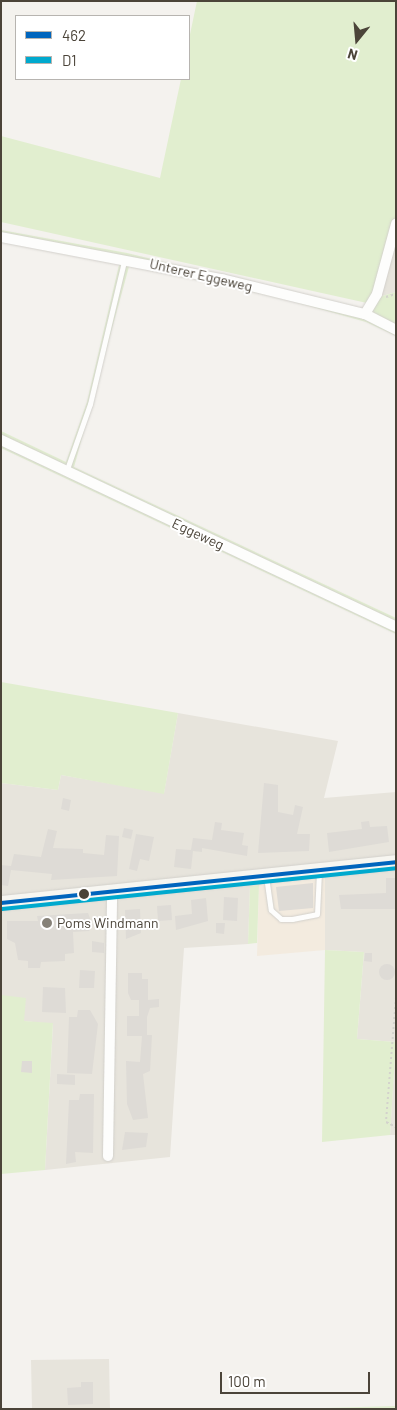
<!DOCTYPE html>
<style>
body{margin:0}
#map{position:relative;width:397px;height:1410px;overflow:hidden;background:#f4f2ee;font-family:Barlow,sans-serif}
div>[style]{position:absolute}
.residential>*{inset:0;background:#e7e4dc}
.commercial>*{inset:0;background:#f3ebdf}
.green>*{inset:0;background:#e1eecf}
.building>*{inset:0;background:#dedbd6}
.round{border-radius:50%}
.path>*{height:2px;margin-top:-1px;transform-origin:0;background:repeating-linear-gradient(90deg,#d3d2cc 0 2.5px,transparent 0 5px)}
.roads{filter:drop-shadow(0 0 1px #d2d0cb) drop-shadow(0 0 1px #d2d0cb)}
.service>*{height:5px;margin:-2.5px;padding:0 2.5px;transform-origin:2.5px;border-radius:2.5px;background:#fdfdfc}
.minor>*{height:10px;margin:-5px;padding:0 5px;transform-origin:5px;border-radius:5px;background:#fdfdfc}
.secondary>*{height:14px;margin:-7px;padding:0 7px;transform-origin:7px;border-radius:7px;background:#f7f6f1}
.bus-1>*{height:4px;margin:-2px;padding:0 2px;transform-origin:2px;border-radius:2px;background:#0065bd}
.bus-2>*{height:4px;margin:-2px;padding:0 2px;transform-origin:2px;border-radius:2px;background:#00a9ce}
.dots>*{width:14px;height:14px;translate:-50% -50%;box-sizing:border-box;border:2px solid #fff;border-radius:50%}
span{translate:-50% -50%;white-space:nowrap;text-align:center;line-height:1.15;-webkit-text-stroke:4px #fff;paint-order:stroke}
.street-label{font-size:14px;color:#4b4439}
.poi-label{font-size:14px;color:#4b4439}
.left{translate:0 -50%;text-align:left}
.frame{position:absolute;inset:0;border:2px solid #4b4439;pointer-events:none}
.legend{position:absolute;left:15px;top:15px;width:175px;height:65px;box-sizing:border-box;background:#fff;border:1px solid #b7b4b0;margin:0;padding:6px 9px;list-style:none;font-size:15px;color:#4b4439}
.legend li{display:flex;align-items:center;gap:10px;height:25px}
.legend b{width:25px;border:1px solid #b7b4b0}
.north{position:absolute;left:332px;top:15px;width:50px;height:50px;-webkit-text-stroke:4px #fff;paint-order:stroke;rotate:197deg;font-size:14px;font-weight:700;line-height:20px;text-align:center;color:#4b4439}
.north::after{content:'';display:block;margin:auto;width:18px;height:22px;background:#4b4439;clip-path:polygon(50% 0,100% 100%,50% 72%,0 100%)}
.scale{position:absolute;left:220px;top:1372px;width:150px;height:22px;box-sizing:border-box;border:2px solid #4b4439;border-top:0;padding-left:6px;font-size:15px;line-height:18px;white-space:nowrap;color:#4b4439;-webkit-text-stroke:4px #fff;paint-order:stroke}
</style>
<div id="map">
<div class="residential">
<i style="clip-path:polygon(396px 235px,396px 292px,379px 297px)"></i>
<i style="clip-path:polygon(178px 713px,338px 741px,324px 798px,396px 792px,396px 1042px,357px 1039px,364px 952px,325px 950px,325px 878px,250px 886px,248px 944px,184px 948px,170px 1157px,45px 1170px,53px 1024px,24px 1021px,1px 995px,1px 783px,58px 790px,61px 775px,164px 793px)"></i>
<i style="clip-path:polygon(395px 1053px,396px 1135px,390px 1135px)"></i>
<i style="clip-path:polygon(109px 1359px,110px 1409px,32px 1409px,31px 1360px)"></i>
</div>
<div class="commercial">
<i style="clip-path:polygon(325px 878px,325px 950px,257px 956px,259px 885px)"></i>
</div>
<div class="green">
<i style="clip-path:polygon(197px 1px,396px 1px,396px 214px,376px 289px,367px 303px,1px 222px,1px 136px,160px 178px,181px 79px,189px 79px,189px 39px)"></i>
<i style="clip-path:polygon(1px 230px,127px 253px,371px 312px,379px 297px,396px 292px,396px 336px,366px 322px,288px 300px,130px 263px,74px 467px,396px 618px,396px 634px,1px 448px,1px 431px,66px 462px,87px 402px,120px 261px,1px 241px)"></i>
<i style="clip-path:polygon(1px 682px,178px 713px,164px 794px,61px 775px,58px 790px,1px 783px)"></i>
<i style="clip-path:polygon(259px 885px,257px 943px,248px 944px,250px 886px)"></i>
<i style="clip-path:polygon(325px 950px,364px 952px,357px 1039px,396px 1042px,390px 1135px,322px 1142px)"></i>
<i style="clip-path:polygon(1px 995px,26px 998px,24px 1021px,53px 1023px,45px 1170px,1px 1174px)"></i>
<i style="clip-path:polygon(396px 1406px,396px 1409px,293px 1409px,325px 1408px)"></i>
</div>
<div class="building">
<i style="clip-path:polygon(264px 783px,278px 785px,278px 812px,293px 815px,295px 805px,303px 807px,297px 834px,310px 834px,309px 851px,258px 853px)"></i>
<i style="clip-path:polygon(63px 798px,71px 800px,69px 811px,61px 809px)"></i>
<i style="clip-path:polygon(369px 821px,370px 827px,387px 826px,389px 842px,329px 852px,327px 833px,362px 829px,361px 822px)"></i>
<i style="clip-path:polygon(215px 822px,222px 823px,221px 830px,244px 833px,242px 845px,248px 846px,247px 856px,202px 848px,202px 852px,193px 851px,191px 869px,174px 867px,176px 849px,191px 850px,193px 838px,212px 840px)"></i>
<i style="clip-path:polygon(124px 828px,133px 830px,131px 839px,122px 837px)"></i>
<i style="clip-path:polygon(48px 829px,57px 831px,53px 848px,83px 849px,83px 853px,104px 855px,106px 835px,119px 836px,117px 876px,51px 880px,52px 874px,11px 870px,8px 886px,1px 885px,1px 865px,11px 866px,14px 854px,41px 857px)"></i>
<i style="clip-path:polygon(136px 834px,154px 837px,149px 861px,140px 859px,137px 871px,129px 869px)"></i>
<i style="clip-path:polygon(386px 878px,396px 878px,396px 909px,341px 909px,339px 895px,386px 893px)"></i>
<i style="clip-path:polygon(313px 883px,313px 908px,279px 911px,276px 887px)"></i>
<i style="clip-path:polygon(224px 897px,238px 898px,237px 921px,223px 920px)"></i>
<i style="clip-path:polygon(206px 898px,208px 921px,176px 930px,175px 916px,192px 914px,191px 900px)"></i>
<i style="clip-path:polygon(171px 905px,172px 920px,158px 921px,157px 906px)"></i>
<i style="clip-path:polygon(140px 909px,141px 933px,126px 939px,125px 910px)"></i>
<i style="clip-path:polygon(88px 913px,93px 926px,89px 931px,73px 932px,74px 953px,65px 954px,65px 961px,41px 962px,40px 968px,28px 968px,28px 961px,18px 960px,15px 943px,7px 939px,7px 921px,38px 921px,37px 916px)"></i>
<i style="clip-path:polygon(216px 923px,225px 923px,224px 934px,216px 933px)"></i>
<i style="clip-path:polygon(92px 941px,104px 943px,104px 953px,92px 952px)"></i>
<i style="clip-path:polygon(365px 953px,372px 953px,372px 962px,364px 961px)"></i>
<i class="round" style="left:379px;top:964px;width:16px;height:16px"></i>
<i style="clip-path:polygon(80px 970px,95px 971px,94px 988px,79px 988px)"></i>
<i style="clip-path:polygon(128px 973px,142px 973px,142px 979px,148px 979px,148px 1000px,159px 999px,159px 1007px,150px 1008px,147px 1017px,147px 1035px,152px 1035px,150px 1071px,143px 1074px,148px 1118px,133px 1120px,127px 1104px,126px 1061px,140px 1062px,142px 1036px,127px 1036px,127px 1016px,139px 1016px,139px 1000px,131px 1000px,128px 993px)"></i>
<i style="clip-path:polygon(43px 987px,65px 988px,66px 1013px,42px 1012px)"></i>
<i style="clip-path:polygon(78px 1010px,90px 1010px,98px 1024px,92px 1074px,67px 1073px,69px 1017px,77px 1017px)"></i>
<i style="clip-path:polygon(22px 1061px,32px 1061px,32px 1073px,21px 1072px)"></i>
<i style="clip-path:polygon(57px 1074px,75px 1075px,75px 1085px,57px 1084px)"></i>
<i style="clip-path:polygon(80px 1094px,94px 1094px,93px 1153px,75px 1152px,76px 1162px,66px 1164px,69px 1100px,79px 1100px)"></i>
<i style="clip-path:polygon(125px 1132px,148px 1133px,146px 1147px,122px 1150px)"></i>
<i style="clip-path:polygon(81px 1382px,93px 1382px,93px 1404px,68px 1405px,67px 1388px,81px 1387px)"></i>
</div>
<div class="path">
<i style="left:386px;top:297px;width:10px;rotate:-17deg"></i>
<i style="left:396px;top:997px;width:125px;rotate:94.6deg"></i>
<i style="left:386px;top:1122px;width:11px;rotate:27deg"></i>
</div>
<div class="roads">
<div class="service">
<i style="left:66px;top:472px;width:72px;rotate:-70.6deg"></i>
<i style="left:90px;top:404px;width:147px;rotate:-76.6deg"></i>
<i style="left:266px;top:876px;width:34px;rotate:82deg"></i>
<i style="left:271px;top:910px;width:13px;rotate:42deg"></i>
<i style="left:281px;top:919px;width:11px"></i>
<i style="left:292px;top:919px;width:25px;rotate:-11deg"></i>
<i style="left:317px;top:914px;width:43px;rotate:-87.3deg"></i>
</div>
<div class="minor">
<i style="left:1px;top:237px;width:225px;rotate:10.8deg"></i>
<i style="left:222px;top:279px;width:147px;rotate:13.8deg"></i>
<i style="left:365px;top:314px;width:35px;rotate:27deg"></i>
<i style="left:365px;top:314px;width:23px;rotate:-59deg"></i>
<i style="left:377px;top:294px;width:73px;rotate:-74.8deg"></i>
<i style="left:1px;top:440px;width:437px;rotate:25.3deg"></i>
<i style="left:108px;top:1156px;width:265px;rotate:-89.1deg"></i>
</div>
<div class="secondary">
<i style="left:1px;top:903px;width:397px;rotate:-5.9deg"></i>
</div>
</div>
<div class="bus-1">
<i style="left:1px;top:903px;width:397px;rotate:-5.9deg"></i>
</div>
<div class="bus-2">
<i style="left:2px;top:909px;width:396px;rotate:-5.9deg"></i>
</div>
<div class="dots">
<i style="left:84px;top:894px;background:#4b4439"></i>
<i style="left:47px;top:923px;background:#868178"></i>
</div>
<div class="street-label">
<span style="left:201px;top:275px;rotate:13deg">Unterer Eggeweg</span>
<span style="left:198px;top:534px;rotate:25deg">Eggeweg</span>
</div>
<div class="poi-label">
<span class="left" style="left:57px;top:923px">Poms Windmann</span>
</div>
<div class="frame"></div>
<ul class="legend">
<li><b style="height:6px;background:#0065bd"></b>462</li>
<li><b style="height:6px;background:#00a9ce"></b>D1</li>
</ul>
<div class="north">N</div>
<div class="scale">100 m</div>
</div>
